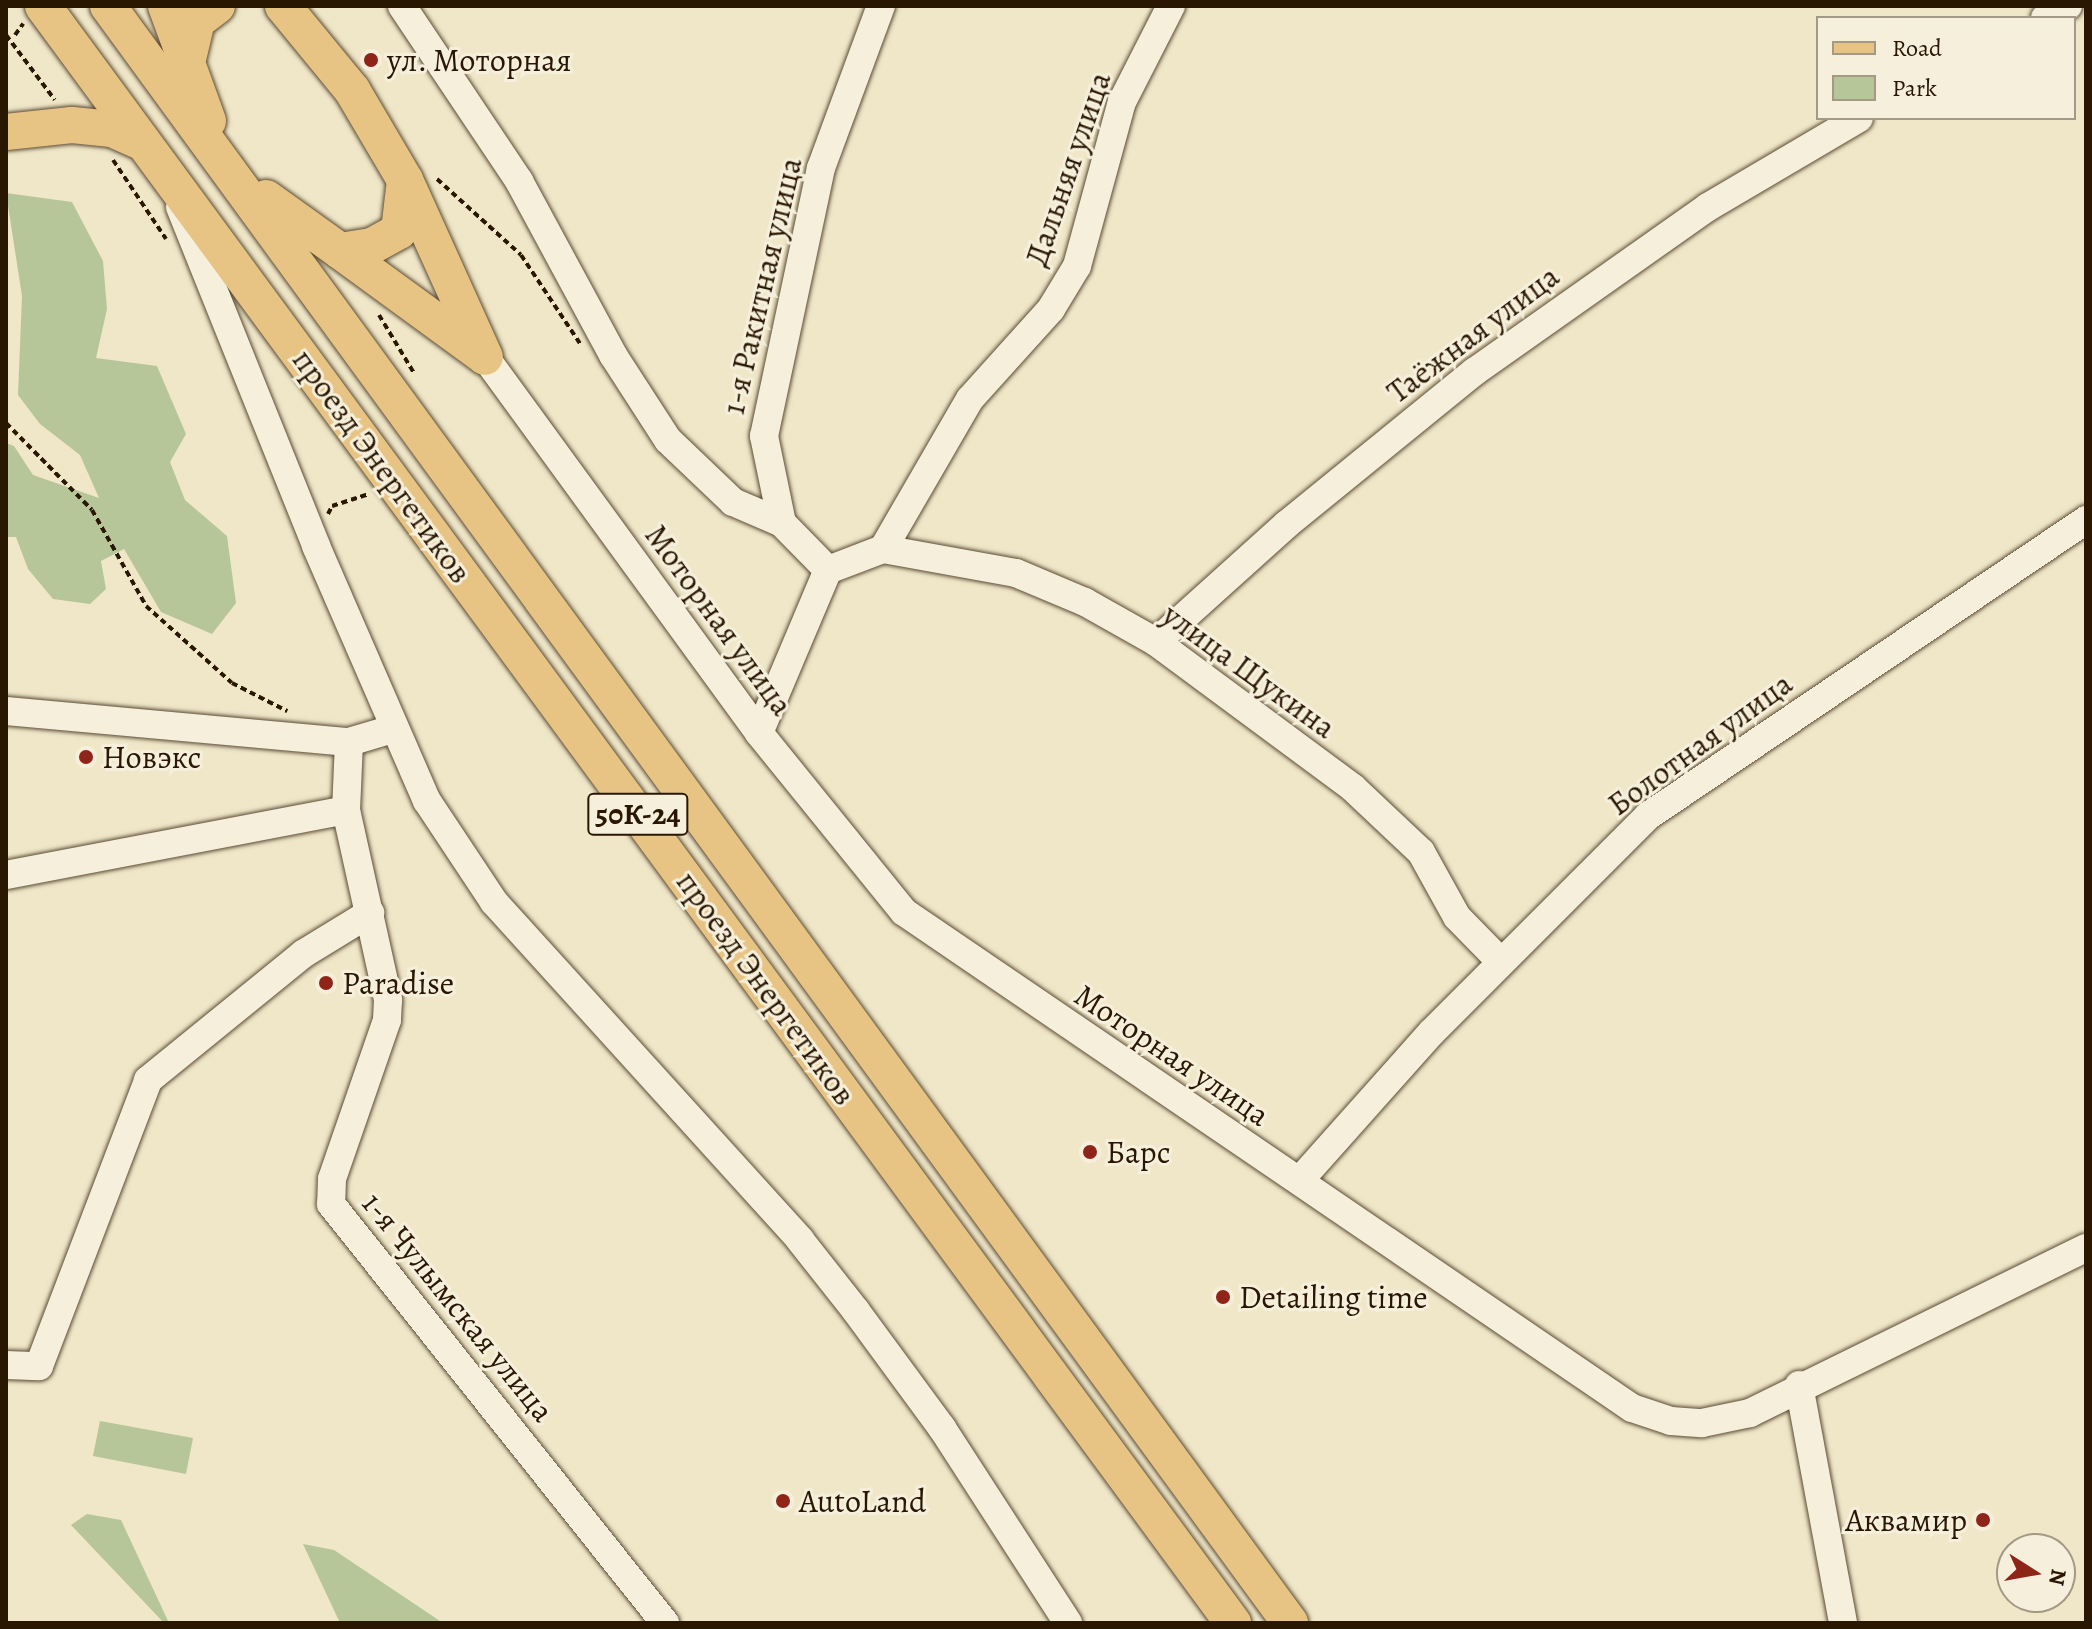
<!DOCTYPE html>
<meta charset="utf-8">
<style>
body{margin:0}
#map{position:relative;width:2092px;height:1629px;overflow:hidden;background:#f0e7c9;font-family:Alegreya,serif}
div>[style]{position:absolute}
.green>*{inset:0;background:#b7c698}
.path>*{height:4px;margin-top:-2px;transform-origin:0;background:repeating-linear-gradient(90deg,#291701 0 6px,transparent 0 10px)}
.roads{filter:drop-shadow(0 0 2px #5b4b33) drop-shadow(0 0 2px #5b4b33)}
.minor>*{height:28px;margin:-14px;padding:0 14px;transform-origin:14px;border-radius:14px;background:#f5efdc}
.major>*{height:36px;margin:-18px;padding:0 18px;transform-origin:18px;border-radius:18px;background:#e8c484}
.dots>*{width:22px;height:22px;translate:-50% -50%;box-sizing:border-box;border:4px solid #f5efdc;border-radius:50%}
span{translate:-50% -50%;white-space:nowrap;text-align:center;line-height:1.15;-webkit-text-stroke:6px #f5efdc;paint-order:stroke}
.shield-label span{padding:2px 6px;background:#f5efdc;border:2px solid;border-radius:6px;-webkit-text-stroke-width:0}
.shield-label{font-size:30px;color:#291701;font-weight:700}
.poi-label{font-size:32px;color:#291701}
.left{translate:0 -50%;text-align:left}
.right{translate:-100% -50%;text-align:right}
.street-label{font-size:32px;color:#291701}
.frame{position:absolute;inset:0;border:8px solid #291701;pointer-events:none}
.legend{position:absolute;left:1816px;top:16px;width:260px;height:104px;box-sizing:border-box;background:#f5efdc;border:2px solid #a39984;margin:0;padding:10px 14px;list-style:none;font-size:24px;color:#291701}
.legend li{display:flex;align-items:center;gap:16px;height:40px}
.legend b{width:40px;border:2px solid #a39984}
.north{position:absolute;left:1996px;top:1533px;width:80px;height:80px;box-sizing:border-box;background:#f5efdc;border:2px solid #a39984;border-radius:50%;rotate:101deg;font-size:22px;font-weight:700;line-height:32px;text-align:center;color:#291701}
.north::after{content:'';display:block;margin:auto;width:28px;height:36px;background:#8f2418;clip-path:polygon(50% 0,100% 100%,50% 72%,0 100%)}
</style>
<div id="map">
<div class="green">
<i style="clip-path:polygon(6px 193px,72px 202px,103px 261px,107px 309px,96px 358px,157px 366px,186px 434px,170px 462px,185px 500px,227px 536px,236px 603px,212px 634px,161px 612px,124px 549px,101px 561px,106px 589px,90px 604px,53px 599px,28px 569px,16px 537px,6px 537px,6px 443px,14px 446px,33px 475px,99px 498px,80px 455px,40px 424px,18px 395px,22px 296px)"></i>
<i style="clip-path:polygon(100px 1421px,193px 1438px,186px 1474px,93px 1456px)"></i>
<i style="clip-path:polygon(87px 1514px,121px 1520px,169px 1623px,164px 1623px,71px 1525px)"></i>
<i style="clip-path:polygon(303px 1544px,334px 1550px,443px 1623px,340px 1623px)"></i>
</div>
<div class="path">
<i style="left:6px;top:35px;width:81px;rotate:53deg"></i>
<i style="left:15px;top:35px;width:14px;rotate:-54deg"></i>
<i style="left:113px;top:160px;width:95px;rotate:56.1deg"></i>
<i style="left:437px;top:179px;width:113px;rotate:42.1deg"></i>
<i style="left:521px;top:255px;width:108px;rotate:56.3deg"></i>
<i style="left:379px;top:315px;width:68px;rotate:58.9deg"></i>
<i style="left:6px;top:423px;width:122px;rotate:45.3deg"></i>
<i style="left:92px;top:510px;width:110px;rotate:60.6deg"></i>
<i style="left:146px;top:606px;width:115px;rotate:41.8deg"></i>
<i style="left:232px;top:683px;width:62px;rotate:27deg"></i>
<i style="left:328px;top:514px;width:9px;rotate:-63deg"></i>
<i style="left:332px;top:506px;width:38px;rotate:-18deg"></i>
</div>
<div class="roads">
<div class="minor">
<i style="left:402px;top:6px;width:211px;rotate:56.2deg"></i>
<i style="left:519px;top:181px;width:198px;rotate:61.6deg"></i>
<i style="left:613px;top:355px;width:101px;rotate:57.1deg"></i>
<i style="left:668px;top:440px;width:90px;rotate:43.6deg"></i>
<i style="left:733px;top:502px;width:53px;rotate:23.2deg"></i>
<i style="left:2045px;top:18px;width:26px;rotate:-28deg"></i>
<i style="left:180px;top:207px;width:365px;rotate:68.1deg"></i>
<i style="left:316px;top:546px;width:278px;rotate:66.5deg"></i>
<i style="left:427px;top:801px;width:121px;rotate:56.4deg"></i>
<i style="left:494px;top:902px;width:456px;rotate:47.8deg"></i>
<i style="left:800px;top:1240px;width:90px;rotate:51.7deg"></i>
<i style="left:856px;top:1311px;width:145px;rotate:53.7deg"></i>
<i style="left:942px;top:1428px;width:232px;rotate:57.1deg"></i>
<i style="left:485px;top:357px;width:465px;rotate:53.9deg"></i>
<i style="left:759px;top:733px;width:230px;rotate:51deg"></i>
<i style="left:904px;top:912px;width:881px;rotate:34.27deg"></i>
<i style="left:1632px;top:1408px;width:41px;rotate:18.4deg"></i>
<i style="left:1671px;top:1421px;width:31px;rotate:4deg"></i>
<i style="left:1702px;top:1423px;width:49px;rotate:-11.8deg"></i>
<i style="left:1750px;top:1413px;width:374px;rotate:-26.2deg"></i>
<i style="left:883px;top:549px;width:135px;rotate:10.2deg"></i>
<i style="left:1016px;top:573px;width:75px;rotate:22.8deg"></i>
<i style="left:1085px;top:602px;width:81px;rotate:29.4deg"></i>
<i style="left:1156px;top:642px;width:245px;rotate:36.5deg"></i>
<i style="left:1353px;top:788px;width:93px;rotate:43.3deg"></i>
<i style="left:1421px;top:852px;width:74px;rotate:61deg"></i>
<i style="left:1457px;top:917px;width:63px;rotate:45.6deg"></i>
<i style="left:828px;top:570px;width:66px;rotate:-134.4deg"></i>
<i style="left:782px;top:523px;width:89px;rotate:-101.7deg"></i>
<i style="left:764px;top:436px;width:274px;rotate:-78deg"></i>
<i style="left:821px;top:168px;width:173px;rotate:-69.7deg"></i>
<i style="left:1156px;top:642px;width:176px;rotate:-42deg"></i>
<i style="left:1287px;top:524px;width:241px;rotate:-39.1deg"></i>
<i style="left:1474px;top:372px;width:286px;rotate:-35.2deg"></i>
<i style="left:1708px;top:207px;width:175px;rotate:-30.5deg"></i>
<i style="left:6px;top:711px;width:344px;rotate:5.2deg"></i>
<i style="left:349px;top:742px;width:46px;rotate:-16.5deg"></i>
<i style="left:759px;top:733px;width:177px;rotate:-67.1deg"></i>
<i style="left:828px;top:570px;width:59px;rotate:-20.9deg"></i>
<i style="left:883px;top:549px;width:173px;rotate:-59.9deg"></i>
<i style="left:970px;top:399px;width:121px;rotate:-48deg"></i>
<i style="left:1051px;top:309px;width:50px;rotate:-58.8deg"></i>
<i style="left:1077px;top:266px;width:170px;rotate:-74.7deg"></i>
<i style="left:1122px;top:102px;width:108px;rotate:-63deg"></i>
<i style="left:349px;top:742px;width:68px;rotate:92.5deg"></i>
<i style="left:346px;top:810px;width:195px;rotate:77.5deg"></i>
<i style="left:388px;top:1000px;width:20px;rotate:93deg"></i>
<i style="left:387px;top:1020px;width:168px;rotate:109.1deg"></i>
<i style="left:332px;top:1179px;width:25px;rotate:92deg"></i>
<i style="left:331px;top:1204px;width:536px;rotate:51.44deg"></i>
<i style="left:6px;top:875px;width:346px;rotate:-10.8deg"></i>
<i style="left:1300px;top:1180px;width:198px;rotate:-48.3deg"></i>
<i style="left:1432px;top:1032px;width:305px;rotate:-45deg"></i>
<i style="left:1648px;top:816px;width:529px;rotate:-34.05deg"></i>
<i style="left:6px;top:1365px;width:33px;rotate:2deg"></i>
<i style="left:39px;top:1366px;width:306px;rotate:-69.1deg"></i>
<i style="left:148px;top:1080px;width:200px;rotate:-39.1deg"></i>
<i style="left:303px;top:954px;width:79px;rotate:-31.5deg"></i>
<i style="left:1799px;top:1385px;width:242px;rotate:79.5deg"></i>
</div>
<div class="major">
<i style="left:43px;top:6px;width:2008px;rotate:53.65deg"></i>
<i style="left:108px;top:6px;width:2003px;rotate:53.83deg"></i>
<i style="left:166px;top:6px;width:61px;rotate:69.8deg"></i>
<i style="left:283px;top:6px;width:109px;rotate:50.6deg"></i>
<i style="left:352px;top:90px;width:104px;rotate:59.5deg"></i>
<i style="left:405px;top:180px;width:194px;rotate:65.7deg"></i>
<i style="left:208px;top:121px;width:62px;rotate:-109.9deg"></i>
<i style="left:187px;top:63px;width:43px;rotate:-76.6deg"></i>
<i style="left:197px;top:21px;width:25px;rotate:-37deg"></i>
<i style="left:6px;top:132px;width:66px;rotate:-6.1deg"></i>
<i style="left:72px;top:125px;width:40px;rotate:5.7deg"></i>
<i style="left:112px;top:129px;width:34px;rotate:24deg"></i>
<i style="left:266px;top:198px;width:91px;rotate:35.6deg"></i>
<i style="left:340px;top:251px;width:32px;rotate:-9deg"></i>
<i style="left:372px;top:246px;width:31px;rotate:-29deg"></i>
<i style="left:399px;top:231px;width:51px;rotate:-83.3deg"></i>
<i style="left:340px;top:251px;width:178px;rotate:36.1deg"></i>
</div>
</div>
<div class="dots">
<i style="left:371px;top:60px;background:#8f2418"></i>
<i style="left:86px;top:757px;background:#8f2418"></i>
<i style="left:326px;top:983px;background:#8f2418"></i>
<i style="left:1090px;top:1152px;background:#8f2418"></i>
<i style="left:1223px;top:1297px;background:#8f2418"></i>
<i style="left:783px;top:1501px;background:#8f2418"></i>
<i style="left:1983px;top:1520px;background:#8f2418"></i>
</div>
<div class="shield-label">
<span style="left:638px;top:814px">50К-24</span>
</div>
<div class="poi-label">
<span class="left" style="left:387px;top:60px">ул. Моторная</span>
<span class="left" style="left:102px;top:757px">Новэкс</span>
<span class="left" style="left:342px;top:983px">Paradise</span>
<span class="left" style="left:1106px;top:1152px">Барс</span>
<span class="left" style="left:1239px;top:1297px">Detailing time</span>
<span class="left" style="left:799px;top:1501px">AutoLand</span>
<span class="right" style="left:1967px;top:1520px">Аквамир</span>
</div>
<div class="street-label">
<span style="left:1068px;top:169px;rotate:-71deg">Дальняя улица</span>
<span style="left:762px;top:286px;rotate:-77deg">1-я Ракитная улица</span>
<span style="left:1473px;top:334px;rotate:-37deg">Таёжная улица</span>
<span style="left:382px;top:466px;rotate:54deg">проезд Энергетиков</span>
<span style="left:719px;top:620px;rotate:54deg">Моторная улица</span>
<span style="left:1249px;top:671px;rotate:36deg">улица Щукина</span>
<span style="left:1700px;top:744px;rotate:-36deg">Болотная улица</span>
<span style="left:766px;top:988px;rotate:54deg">проезд Энергетиков</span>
<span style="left:1172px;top:1055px;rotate:34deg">Моторная улица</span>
<span style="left:458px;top:1307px;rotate:51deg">1-я Чулымская улица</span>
</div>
<div class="frame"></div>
<ul class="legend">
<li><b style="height:10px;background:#e8c484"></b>Road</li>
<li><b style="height:22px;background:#b7c698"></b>Park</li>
</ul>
<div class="north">N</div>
</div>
